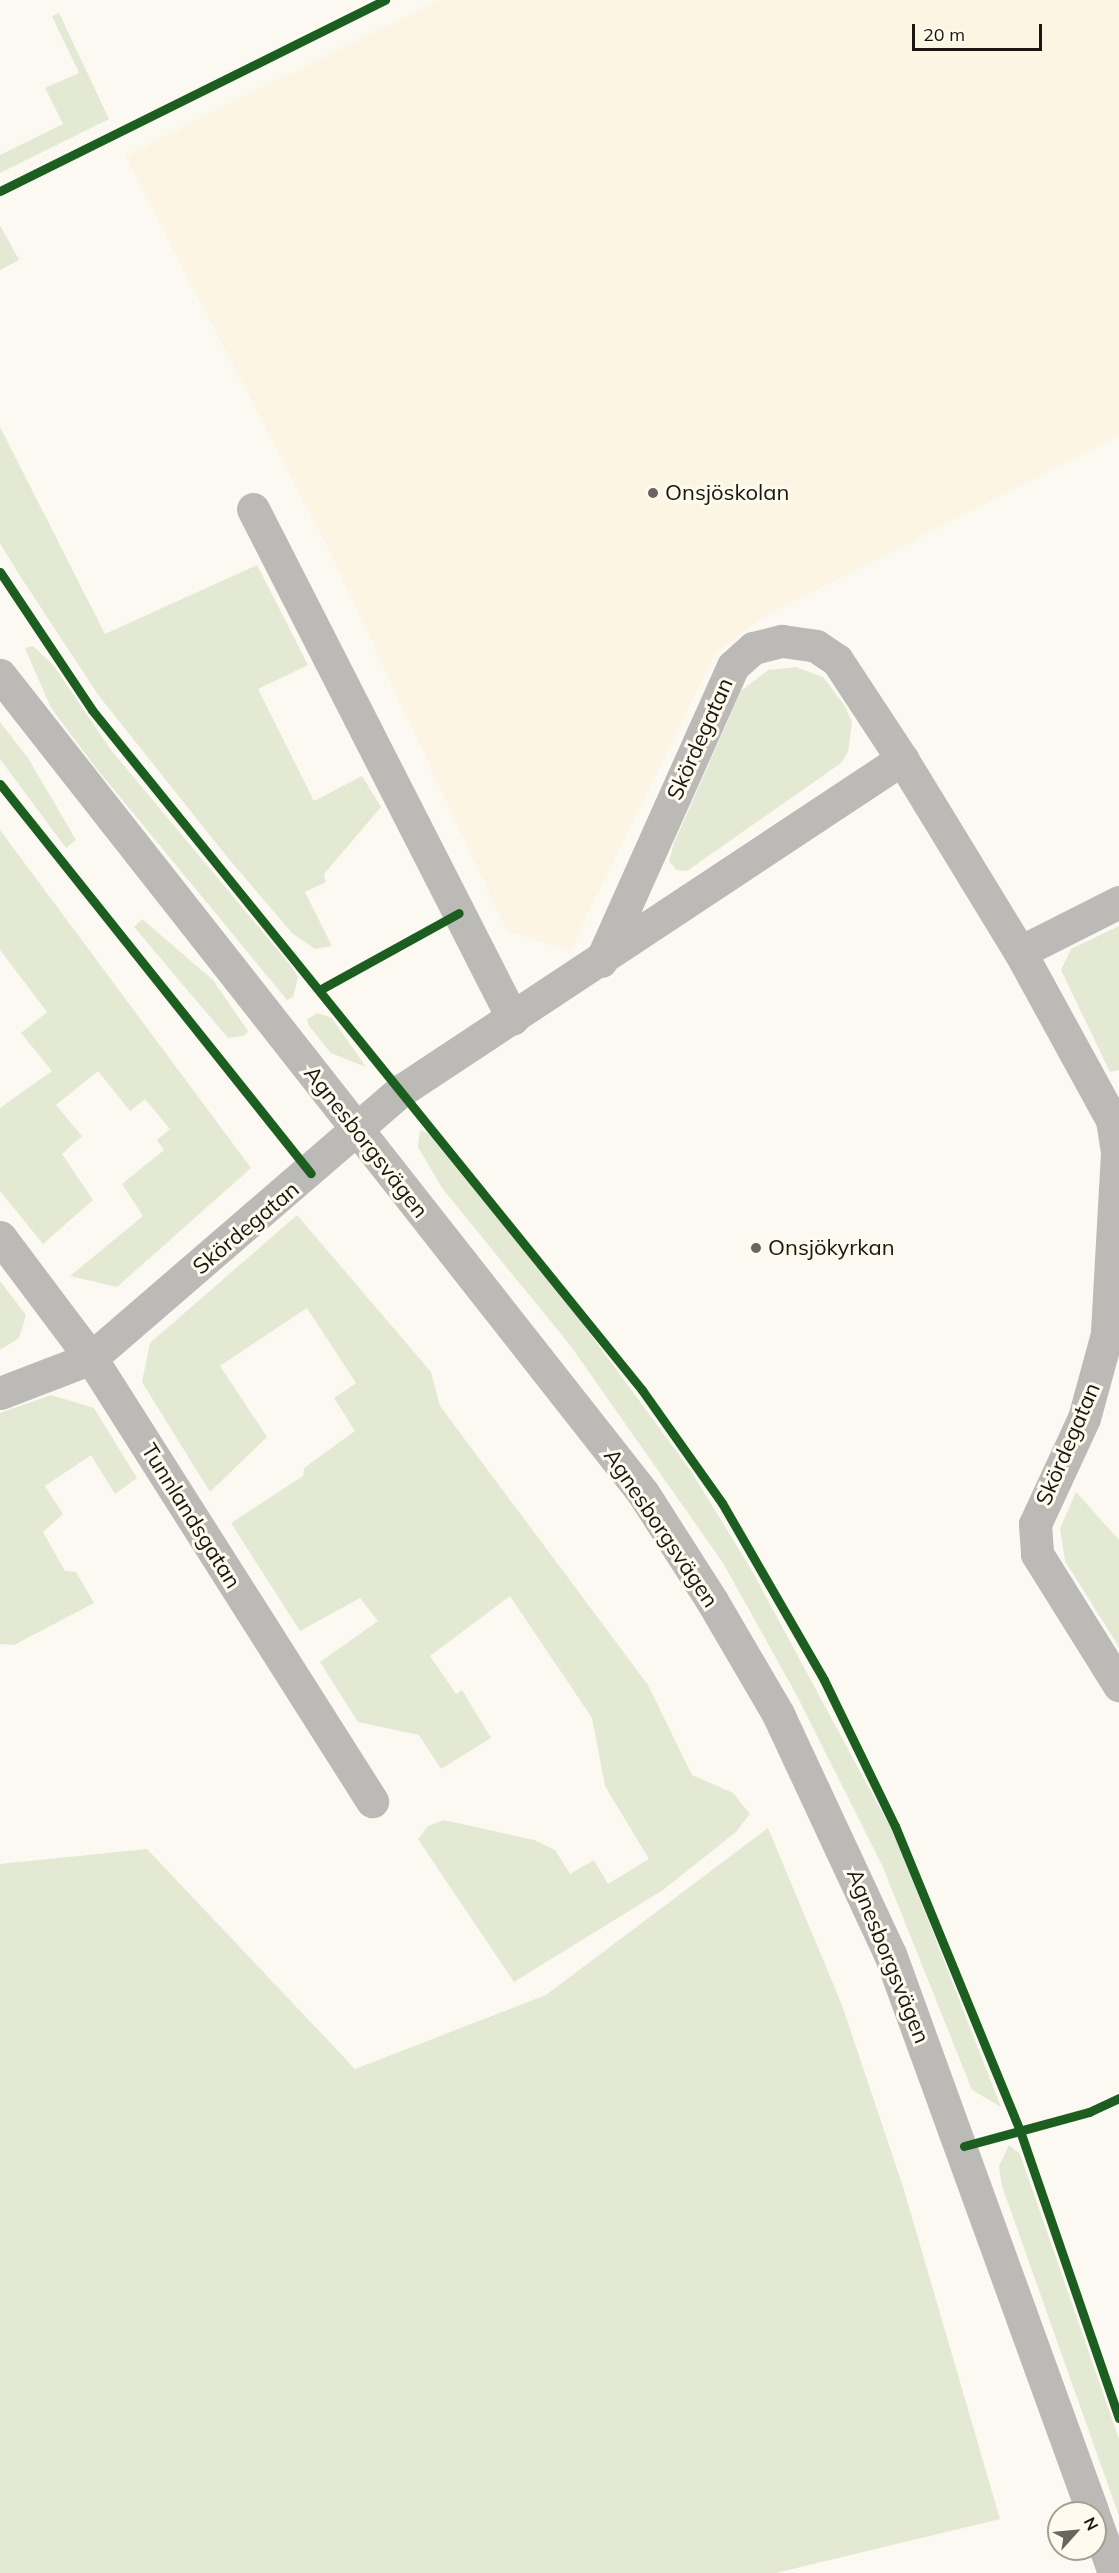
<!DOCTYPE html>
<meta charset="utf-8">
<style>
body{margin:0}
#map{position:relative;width:1119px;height:2573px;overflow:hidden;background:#fbf9f2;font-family:Mulish,sans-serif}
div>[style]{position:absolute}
.built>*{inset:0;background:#fcf5e3}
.green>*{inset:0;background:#e4e9d4}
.minor>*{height:33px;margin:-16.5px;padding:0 16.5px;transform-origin:16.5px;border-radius:16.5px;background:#bcbab7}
.cycleway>*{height:9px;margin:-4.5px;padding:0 4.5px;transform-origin:4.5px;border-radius:4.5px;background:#1b5e20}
.dots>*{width:16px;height:16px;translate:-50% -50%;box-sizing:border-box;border:3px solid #fffaee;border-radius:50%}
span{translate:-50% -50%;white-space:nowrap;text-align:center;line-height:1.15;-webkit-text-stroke:6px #fffaee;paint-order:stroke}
.poi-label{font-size:22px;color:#191710}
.left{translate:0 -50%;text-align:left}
.street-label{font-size:22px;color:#191710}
.north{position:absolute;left:1047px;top:2501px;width:60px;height:60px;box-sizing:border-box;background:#fffaee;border:2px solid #a39f95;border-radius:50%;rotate:63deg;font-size:16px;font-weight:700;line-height:24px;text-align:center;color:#191710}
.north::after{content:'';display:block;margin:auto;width:21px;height:27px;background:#68665f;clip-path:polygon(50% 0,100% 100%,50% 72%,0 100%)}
.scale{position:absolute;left:912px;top:24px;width:130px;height:27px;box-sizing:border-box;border:3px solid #191710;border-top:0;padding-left:8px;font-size:18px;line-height:21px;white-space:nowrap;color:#191710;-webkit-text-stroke:4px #fffaee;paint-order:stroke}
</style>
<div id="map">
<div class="built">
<i style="clip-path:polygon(438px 0,1119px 0,1119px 436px,763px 617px,715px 653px,570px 951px,507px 931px,329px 550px,125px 156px)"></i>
</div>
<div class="green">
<i style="clip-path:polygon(59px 13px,109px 119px,0 173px,0 155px,63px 124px,45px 88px,79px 73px,52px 16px)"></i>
<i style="clip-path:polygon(0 225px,19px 260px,0 270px)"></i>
<i style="clip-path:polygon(0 427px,105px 634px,257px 565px,308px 665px,258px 689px,314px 801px,362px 776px,381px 807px,324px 874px,326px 882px,305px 892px,332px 946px,315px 949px,292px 933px,224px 853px,99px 696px,20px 576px,0 543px)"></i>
<i style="clip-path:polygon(33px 646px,54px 666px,111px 750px,291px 966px,298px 977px,293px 997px,287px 1000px,96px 768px,51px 708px,25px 648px)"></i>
<i style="clip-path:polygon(796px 667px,823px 677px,845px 706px,852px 722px,848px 752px,841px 763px,687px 871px,676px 870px,669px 861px,674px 843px,741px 691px,768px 670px)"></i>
<i style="clip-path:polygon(0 722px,28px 758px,76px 840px,66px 848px,0 759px)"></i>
<i style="clip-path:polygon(0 830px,251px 1168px,117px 1287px,70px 1276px,143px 1216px,122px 1184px,164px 1150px,157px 1140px,170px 1129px,145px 1099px,130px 1111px,98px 1071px,56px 1105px,82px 1136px,62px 1154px,93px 1200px,43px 1244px,0 1191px,0 1108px,52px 1071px,21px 1033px,47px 1012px,0 950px)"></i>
<i style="clip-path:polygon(142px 919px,213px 980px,248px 1031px,244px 1036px,228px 1038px,134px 927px)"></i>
<i style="clip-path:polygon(1119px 926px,1119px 1070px,1110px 1072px,1061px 970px,1071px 949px)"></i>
<i style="clip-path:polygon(318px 1013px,332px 1018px,366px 1067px,331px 1053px,309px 1026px,307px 1019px)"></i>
<i style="clip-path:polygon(420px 1130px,432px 1135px,560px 1293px,691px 1471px,751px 1569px,896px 1838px,1001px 2107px,972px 2090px,882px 1865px,796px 1694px,723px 1563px,570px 1345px,442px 1188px,418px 1147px)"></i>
<i style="clip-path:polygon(297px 1215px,431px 1372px,440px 1406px,648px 1685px,692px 1775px,733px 1793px,750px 1814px,736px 1832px,663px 1890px,514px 1982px,418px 1839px,428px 1826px,444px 1820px,534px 1840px,555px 1850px,570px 1874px,594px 1860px,608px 1884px,649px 1859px,605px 1786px,592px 1718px,510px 1596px,430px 1656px,456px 1694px,462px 1690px,491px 1738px,441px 1769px,419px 1735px,358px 1722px,320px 1662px,378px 1621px,360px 1598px,300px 1631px,231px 1523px,303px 1476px,304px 1468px,355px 1431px,334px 1398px,356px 1383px,307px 1308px,220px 1366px,267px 1437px,210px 1492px,142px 1382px,150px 1343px)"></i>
<i style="clip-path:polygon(0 1281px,26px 1315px,19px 1338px,0 1350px)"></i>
<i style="clip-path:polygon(51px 1395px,94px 1408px,137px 1478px,115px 1494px,91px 1455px,45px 1486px,63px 1514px,43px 1532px,65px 1571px,76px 1572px,94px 1603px,14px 1645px,0 1644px,0 1413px)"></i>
<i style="clip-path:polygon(1076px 1492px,1119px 1540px,1119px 1647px,1065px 1561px,1060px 1529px)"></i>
<i style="clip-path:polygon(768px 1828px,842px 2005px,904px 2190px,1000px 2519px,776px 2573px,0 2573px,0 1864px,147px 1849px,355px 2069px,546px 1995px)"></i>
<i style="clip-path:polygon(1009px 2145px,1020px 2154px,1119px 2439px,1119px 2516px,1002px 2186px,999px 2166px)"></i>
</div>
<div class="minor">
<i style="left:253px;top:509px;width:572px;rotate:62.99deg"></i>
<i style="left:0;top:675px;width:1040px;rotate:51.83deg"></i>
<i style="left:643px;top:1493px;width:128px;rotate:57.4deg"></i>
<i style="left:712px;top:1601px;width:131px;rotate:59.7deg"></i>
<i style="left:778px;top:1714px;width:265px;rotate:65deg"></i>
<i style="left:890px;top:1954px;width:595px;rotate:70.04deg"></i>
<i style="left:1020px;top:952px;width:111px;rotate:-26.8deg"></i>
<i style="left:601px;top:961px;width:323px;rotate:-65.9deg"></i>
<i style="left:733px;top:666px;width:27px;rotate:-42deg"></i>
<i style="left:753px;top:648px;width:30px;rotate:-14deg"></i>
<i style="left:782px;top:641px;width:34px;rotate:8deg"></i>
<i style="left:816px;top:646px;width:25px;rotate:34deg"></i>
<i style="left:837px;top:660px;width:118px;rotate:56.7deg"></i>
<i style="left:0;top:1237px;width:151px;rotate:53.1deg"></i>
<i style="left:91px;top:1358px;width:525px;rotate:57.61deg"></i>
<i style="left:0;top:1393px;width:97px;rotate:-21deg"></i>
<i style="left:91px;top:1358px;width:411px;rotate:-40.8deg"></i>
<i style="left:402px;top:1090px;width:600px;rotate:-33.5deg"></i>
<i style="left:902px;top:759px;width:226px;rotate:58.6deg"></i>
<i style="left:1020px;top:952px;width:192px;rotate:61.3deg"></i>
<i style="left:1112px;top:1120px;width:33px;rotate:81deg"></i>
<i style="left:1117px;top:1153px;width:181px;rotate:93.2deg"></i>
<i style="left:1107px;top:1334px;width:87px;rotate:105.3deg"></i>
<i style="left:1084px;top:1418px;width:117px;rotate:114.8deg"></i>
<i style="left:1035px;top:1524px;width:30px;rotate:86deg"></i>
<i style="left:1037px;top:1554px;width:155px;rotate:58deg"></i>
<i style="left:1095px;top:2519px;width:57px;rotate:70.6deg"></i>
</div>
<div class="cycleway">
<i style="left:0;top:191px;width:430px;rotate:-26.4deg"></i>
<i style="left:0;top:572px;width:166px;rotate:56.3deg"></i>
<i style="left:92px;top:710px;width:875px;rotate:51.03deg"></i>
<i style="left:642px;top:1390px;width:138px;rotate:54.7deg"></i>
<i style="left:722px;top:1503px;width:204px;rotate:60deg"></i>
<i style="left:824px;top:1680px;width:162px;rotate:64.1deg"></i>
<i style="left:895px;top:1826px;width:326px;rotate:67.7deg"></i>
<i style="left:1019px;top:2128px;width:307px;rotate:71deg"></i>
<i style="left:0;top:784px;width:498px;rotate:51.4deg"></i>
<i style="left:323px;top:988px;width:155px;rotate:-28.9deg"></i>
<i style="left:964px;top:2146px;width:130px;rotate:-15.2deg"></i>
<i style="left:1089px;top:2112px;width:33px;rotate:-25deg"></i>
</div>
<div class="dots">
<i style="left:653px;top:493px;background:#68665f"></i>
<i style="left:756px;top:1248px;background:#68665f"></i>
</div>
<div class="poi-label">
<span class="left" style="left:665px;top:493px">Onsjöskolan</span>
<span class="left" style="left:768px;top:1248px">Onsjökyrkan</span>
</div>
<div class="street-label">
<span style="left:700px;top:739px;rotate:-66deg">Skördegatan</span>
<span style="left:366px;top:1142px;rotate:52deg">Agnesborgsvägen</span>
<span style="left:246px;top:1228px;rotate:-40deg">Skördegatan</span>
<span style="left:1068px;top:1444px;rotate:-67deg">Skördegatan</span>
<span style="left:191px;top:1516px;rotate:58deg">Tunnlandsgatan</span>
<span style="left:661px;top:1528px;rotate:56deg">Agnesborgsvägen</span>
<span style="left:888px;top:1956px;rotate:68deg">Agnesborgsvägen</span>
</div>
<div class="north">N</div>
<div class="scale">20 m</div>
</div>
